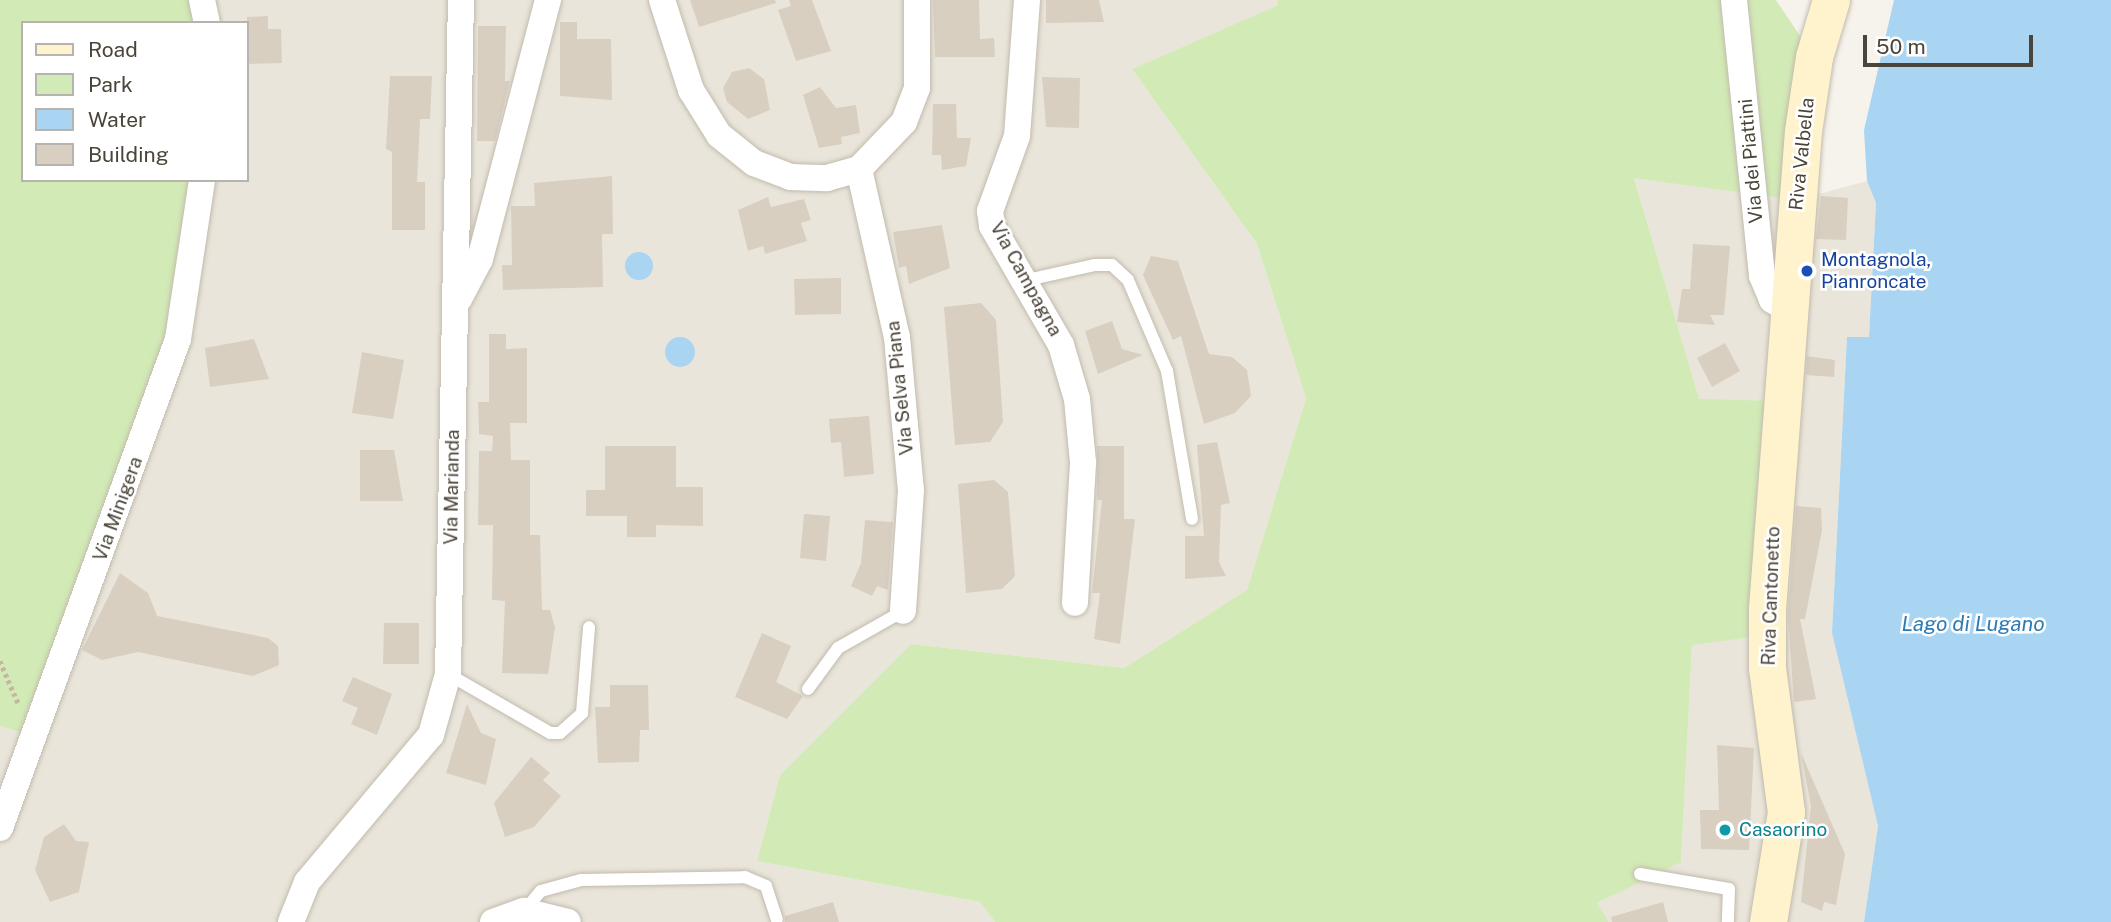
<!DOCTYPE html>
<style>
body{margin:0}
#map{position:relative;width:2111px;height:922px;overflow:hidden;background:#f6f3ec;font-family:"Public Sans",sans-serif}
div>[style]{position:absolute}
.residential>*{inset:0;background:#eae5da}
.green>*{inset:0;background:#d2eab5}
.water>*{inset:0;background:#a9d4f2}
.round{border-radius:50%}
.building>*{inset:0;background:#d8cfc1}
.path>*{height:4.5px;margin-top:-2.25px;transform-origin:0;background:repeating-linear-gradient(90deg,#c4b79f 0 3.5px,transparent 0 7px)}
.roads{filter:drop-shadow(0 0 2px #c2bbae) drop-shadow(0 0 2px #c2bbae)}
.lane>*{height:12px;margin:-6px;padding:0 6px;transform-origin:6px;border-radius:6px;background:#fff}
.street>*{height:26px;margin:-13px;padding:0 13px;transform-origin:13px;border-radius:13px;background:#fff}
.secondary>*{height:37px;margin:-18.5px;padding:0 18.5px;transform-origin:18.5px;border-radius:18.5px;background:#fff3cd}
.dots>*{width:19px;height:19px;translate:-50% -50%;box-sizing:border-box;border:4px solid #fff;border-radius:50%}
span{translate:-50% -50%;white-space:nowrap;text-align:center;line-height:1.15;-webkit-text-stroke:5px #fff;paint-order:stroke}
.street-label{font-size:19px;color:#4b4439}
.transit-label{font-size:19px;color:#164399}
.left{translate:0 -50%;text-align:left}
.culture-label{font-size:19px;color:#0d838f}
.water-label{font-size:21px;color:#2e7ab2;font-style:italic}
.legend{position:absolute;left:21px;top:21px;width:228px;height:161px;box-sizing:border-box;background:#fff;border:2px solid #b7b4b0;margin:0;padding:9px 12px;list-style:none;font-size:21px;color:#4b4439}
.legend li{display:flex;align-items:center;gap:14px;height:35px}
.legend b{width:35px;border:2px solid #b7b4b0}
.scale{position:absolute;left:1863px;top:35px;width:170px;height:32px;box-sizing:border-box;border:4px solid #4b4439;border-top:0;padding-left:9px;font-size:21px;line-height:24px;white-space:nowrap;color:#4b4439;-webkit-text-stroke:5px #fff;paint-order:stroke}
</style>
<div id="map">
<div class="residential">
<i style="clip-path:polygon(202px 0,1277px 0,1278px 5px,1132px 69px,1257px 244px,1306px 398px,1247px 590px,1124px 668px,911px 644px,780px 775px,757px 861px,980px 902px,995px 922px,0 922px,0 726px,37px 738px,202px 180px,247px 180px,247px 23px,207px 23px)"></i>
<i style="clip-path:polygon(1634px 177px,1797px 200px,1867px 181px,1876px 203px,1869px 337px,1847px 337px,1832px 633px,1878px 826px,1864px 922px,1609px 922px,1597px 903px,1681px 861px,1692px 645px,1781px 401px,1699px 400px)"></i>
</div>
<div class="green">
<i style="clip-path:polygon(0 0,202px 0,207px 23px,23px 23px,23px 180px,202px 180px,178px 339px,38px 738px,0 726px)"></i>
<i style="clip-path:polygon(1277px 0,1776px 0,1814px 57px,1797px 200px,1634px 178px,1699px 399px,1782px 401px,1766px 635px,1692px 645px,1681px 862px,1597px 903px,1609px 922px,995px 922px,980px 902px,757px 861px,780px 775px,911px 644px,1124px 668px,1247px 590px,1306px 398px,1257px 244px,1132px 69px,1278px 5px)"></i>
</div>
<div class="water">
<i style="clip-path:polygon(1894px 0,2111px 0,2111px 922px,1864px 922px,1878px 826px,1832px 633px,1847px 337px,1869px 337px,1876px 203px,1867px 181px,1864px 130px)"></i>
<i class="round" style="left:625px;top:252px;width:28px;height:28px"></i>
<i class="round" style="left:665px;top:337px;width:30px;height:30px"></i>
</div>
<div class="building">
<i style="clip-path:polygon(690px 0,775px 0,776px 3px,699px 27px)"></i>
<i style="clip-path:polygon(789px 0,812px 0,831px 51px,796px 61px,778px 10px,791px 6px)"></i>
<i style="clip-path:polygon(933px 0,979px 0,980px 39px,994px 38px,995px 57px,935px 57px)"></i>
<i style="clip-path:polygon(1046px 0,1099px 0,1104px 22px,1046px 23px)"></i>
<i style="clip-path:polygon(268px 16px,268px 29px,281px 29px,282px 63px,247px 64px,247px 17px)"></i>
<i style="clip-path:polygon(560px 22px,577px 22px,577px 39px,611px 39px,612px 100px,560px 96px)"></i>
<i style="clip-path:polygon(478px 26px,506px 26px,505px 81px,510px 81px,495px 141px,477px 141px)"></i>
<i style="clip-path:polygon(749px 68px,764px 79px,770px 110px,748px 119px,727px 102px,723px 88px,732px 72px)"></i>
<i style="clip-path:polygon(390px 76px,432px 76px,430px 119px,420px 119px,417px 182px,425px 182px,425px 230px,392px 230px,392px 152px,386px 149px)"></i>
<i style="clip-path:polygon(1042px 77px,1080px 78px,1079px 128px,1046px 127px)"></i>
<i style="clip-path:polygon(820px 87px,836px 108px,856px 105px,860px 133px,841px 137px,842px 144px,819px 148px,803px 95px)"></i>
<i style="clip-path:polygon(933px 104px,956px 104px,957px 138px,971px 138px,966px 166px,942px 170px,941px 155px,932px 155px)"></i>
<i style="clip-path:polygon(612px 176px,613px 234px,602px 234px,603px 287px,503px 290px,502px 265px,512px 265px,511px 206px,535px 206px,534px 183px)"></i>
<i style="clip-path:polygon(1821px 196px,1848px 198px,1846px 240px,1816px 239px)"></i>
<i style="clip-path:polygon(768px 197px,771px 207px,804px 199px,811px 220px,801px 223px,807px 241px,765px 254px,763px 246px,748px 251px,738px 210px)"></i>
<i style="clip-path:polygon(942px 225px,950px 268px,909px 284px,906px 266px,899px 268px,893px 232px)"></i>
<i style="clip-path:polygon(1693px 244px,1730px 246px,1724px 315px,1710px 315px,1715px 325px,1677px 322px,1682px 289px,1690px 289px)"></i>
<i style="clip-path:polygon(1151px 256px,1178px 261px,1209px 354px,1232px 357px,1247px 370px,1251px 396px,1235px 413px,1204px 424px,1181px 336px,1173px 340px,1143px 275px)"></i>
<i style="clip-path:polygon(841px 278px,841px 314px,795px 315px,794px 279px)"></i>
<i style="clip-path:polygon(981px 303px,996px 320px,1003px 422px,990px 442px,955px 445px,944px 307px)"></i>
<i style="clip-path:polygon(1112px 321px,1122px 349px,1143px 355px,1098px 374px,1085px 331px)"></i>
<i style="clip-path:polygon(489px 334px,506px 334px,506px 349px,527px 348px,527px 423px,510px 423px,511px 460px,530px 460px,530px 535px,540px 535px,542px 610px,550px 610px,555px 627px,548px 674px,502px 673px,505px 601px,492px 600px,493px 525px,478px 525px,479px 451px,492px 451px,493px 436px,479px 434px,478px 402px,489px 402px)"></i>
<i style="clip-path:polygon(254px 339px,269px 379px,210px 387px,205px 348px)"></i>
<i style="clip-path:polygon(1725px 343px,1740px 371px,1712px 387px,1697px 358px)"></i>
<i style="clip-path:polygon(362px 352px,404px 360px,393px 419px,352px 413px)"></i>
<i style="clip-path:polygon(1807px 356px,1835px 360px,1834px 377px,1806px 375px)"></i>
<i style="clip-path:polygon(869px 416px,874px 474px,844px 477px,841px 442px,831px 443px,829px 419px)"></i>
<i style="clip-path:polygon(1217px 442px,1230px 503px,1221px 505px,1219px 562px,1226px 576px,1185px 579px,1185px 536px,1204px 536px,1197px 445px)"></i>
<i style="clip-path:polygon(605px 446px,676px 446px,676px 487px,703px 487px,703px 526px,656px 525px,656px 537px,627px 537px,627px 516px,586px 516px,586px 490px,605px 490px)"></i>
<i style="clip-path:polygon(1097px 446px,1124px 446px,1124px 519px,1135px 519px,1120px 644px,1094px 639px,1100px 593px,1092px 593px,1102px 500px,1097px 500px)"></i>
<i style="clip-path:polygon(360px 450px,394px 450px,403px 501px,360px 501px)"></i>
<i style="clip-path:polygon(994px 480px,1008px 492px,1015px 576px,1002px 589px,966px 593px,958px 484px)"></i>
<i style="clip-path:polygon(1796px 506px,1821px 508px,1822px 530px,1805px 619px,1800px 619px,1816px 699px,1794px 702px,1788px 616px)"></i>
<i style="clip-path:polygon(804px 514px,830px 516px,826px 561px,800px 558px)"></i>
<i style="clip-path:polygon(865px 520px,893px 522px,888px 590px,877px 586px,872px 596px,851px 586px,861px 563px)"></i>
<i style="clip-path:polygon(120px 573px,148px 593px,157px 616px,268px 638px,278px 646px,279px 665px,253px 676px,138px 652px,102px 660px,82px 650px)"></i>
<i style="clip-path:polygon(384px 623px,419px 623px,419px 664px,383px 664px)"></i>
<i style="clip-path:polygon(762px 633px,791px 646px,776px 682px,803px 696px,787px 719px,735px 697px)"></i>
<i style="clip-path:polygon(353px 677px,392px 694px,377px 735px,351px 724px,358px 708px,342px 701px)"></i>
<i style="clip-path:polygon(610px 685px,648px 685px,649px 730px,640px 730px,639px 762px,598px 763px,595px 707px,610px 707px)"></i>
<i style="clip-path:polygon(467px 704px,481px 733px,496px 739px,486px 785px,446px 773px)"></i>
<i style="clip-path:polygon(1717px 745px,1754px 748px,1749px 850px,1701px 849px,1700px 810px,1719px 810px)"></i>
<i style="clip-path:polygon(1801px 753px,1845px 854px,1836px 905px,1824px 902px,1822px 911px,1801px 902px,1811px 806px)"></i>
<i style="clip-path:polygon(531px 757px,550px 773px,543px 780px,561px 796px,534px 827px,505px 837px,494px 803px)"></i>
<i style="clip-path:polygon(64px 824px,76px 841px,89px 842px,79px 892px,50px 902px,35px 870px,44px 837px)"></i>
<i style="clip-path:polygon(833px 902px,839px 922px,785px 922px,785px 916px)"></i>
<i style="clip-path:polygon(1663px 902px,1668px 922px,1612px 922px,1611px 917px)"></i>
</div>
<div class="path">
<i style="left:0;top:661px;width:48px;rotate:66.6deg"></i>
</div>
<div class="roads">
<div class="lane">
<i style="left:1027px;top:280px;width:70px;rotate:-12.4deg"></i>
<i style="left:1095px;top:265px;width:17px"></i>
<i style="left:1112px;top:265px;width:22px;rotate:43deg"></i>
<i style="left:1128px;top:280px;width:99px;rotate:66.8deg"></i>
<i style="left:1167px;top:371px;width:150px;rotate:80.4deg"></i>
<i style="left:448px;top:674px;width:118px;rotate:30deg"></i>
<i style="left:550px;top:733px;width:10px"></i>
<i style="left:560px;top:733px;width:30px;rotate:-42deg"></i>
<i style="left:582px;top:713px;width:86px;rotate:-85.3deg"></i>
<i style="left:808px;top:689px;width:51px;rotate:-53.8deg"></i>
<i style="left:838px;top:648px;width:75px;rotate:-29.6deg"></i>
<i style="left:1640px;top:874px;width:90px;rotate:9.6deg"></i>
<i style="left:1729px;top:889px;width:33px;rotate:92deg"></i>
<i style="left:524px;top:911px;width:26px;rotate:-50deg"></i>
<i style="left:541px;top:891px;width:41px;rotate:-15.4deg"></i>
<i style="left:581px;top:880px;width:164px;rotate:-1deg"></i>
<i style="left:745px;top:877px;width:23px;rotate:23deg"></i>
<i style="left:766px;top:886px;width:35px;rotate:72deg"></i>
</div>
<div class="street">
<i style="left:202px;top:0;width:24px;rotate:78deg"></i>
<i style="left:662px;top:0;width:95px;rotate:72.1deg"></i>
<i style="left:691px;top:90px;width:53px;rotate:58.1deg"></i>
<i style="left:719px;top:135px;width:45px;rotate:38.7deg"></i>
<i style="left:754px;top:163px;width:39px;rotate:21deg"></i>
<i style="left:790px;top:177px;width:37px;rotate:2deg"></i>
<i style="left:827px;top:178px;width:33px;rotate:-16deg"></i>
<i style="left:859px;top:169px;width:65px;rotate:-46.2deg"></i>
<i style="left:904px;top:122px;width:36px;rotate:-69deg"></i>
<i style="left:917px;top:88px;width:88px;rotate:-90deg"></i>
<i style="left:1027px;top:0;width:136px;rotate:94.2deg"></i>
<i style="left:1017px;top:136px;width:80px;rotate:109.8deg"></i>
<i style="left:990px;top:211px;width:15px;rotate:82deg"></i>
<i style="left:992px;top:226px;width:138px;rotate:59.9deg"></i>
<i style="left:1061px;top:345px;width:56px;rotate:73.5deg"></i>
<i style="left:1077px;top:399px;width:64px;rotate:84.6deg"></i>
<i style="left:1083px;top:463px;width:140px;rotate:93.3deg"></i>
<i style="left:1734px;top:0;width:277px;rotate:84.2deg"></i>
<i style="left:1762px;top:276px;width:26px;rotate:67deg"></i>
<i style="left:1772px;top:300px;width:20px;rotate:30deg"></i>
<i style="left:859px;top:169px;width:172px;rotate:77.3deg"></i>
<i style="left:897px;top:337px;width:154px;rotate:84.8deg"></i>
<i style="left:911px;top:490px;width:121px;rotate:93.8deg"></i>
<i style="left:459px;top:299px;width:45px;rotate:-62.3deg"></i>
<i style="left:480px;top:259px;width:268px;rotate:-75.3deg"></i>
<i style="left:0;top:828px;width:520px;rotate:-70deg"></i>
<i style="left:178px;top:339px;width:161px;rotate:-81.4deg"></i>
<i style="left:291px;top:922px;width:43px;rotate:-68.2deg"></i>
<i style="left:307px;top:882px;width:192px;rotate:-49.9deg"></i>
<i style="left:431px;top:735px;width:63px;rotate:-74.4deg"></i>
<i style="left:448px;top:674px;width:674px;rotate:-88.9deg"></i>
<i style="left:493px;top:922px;width:33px;rotate:-20deg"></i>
<i style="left:524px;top:911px;width:45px;rotate:14deg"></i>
</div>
<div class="secondary">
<i style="left:1768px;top:922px;width:111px;rotate:-80.7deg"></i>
<i style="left:1786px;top:812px;width:145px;rotate:-97.5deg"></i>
<i style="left:1767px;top:668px;width:59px;rotate:-90deg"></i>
<i style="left:1767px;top:609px;width:479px;rotate:-85.7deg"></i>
<i style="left:1803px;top:131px;width:75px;rotate:-81.5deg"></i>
<i style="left:1814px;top:57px;width:59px;rotate:-73.4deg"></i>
</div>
</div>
<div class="dots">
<i style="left:1807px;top:271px;background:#1a4fb4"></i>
<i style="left:1725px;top:830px;background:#0f9aa8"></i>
</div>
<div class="street-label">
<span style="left:1802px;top:154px;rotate:-84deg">Riva Valbella</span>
<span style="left:1751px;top:161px;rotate:-95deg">Via dei Piattini</span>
<span style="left:1026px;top:279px;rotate:61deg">Via Campagna</span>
<span style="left:900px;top:388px;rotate:-96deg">Via Selva Piana</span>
<span style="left:452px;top:487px;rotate:-89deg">Via Marianda</span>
<span style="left:118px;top:509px;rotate:-70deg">Via Minigera</span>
<span style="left:1771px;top:596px;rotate:-88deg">Riva Cantonetto</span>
</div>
<div class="transit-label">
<span class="left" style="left:1821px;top:271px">Montagnola,<br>Pianroncate</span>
</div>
<div class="culture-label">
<span class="left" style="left:1739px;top:830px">Casaorino</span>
</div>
<div class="water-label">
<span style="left:1973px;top:624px">Lago di Lugano</span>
</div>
<ul class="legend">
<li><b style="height:9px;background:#fff3cd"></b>Road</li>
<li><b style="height:19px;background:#d2eab5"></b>Park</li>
<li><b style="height:19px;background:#a9d4f2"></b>Water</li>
<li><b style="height:19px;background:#d8cfc1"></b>Building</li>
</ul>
<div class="scale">50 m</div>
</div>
